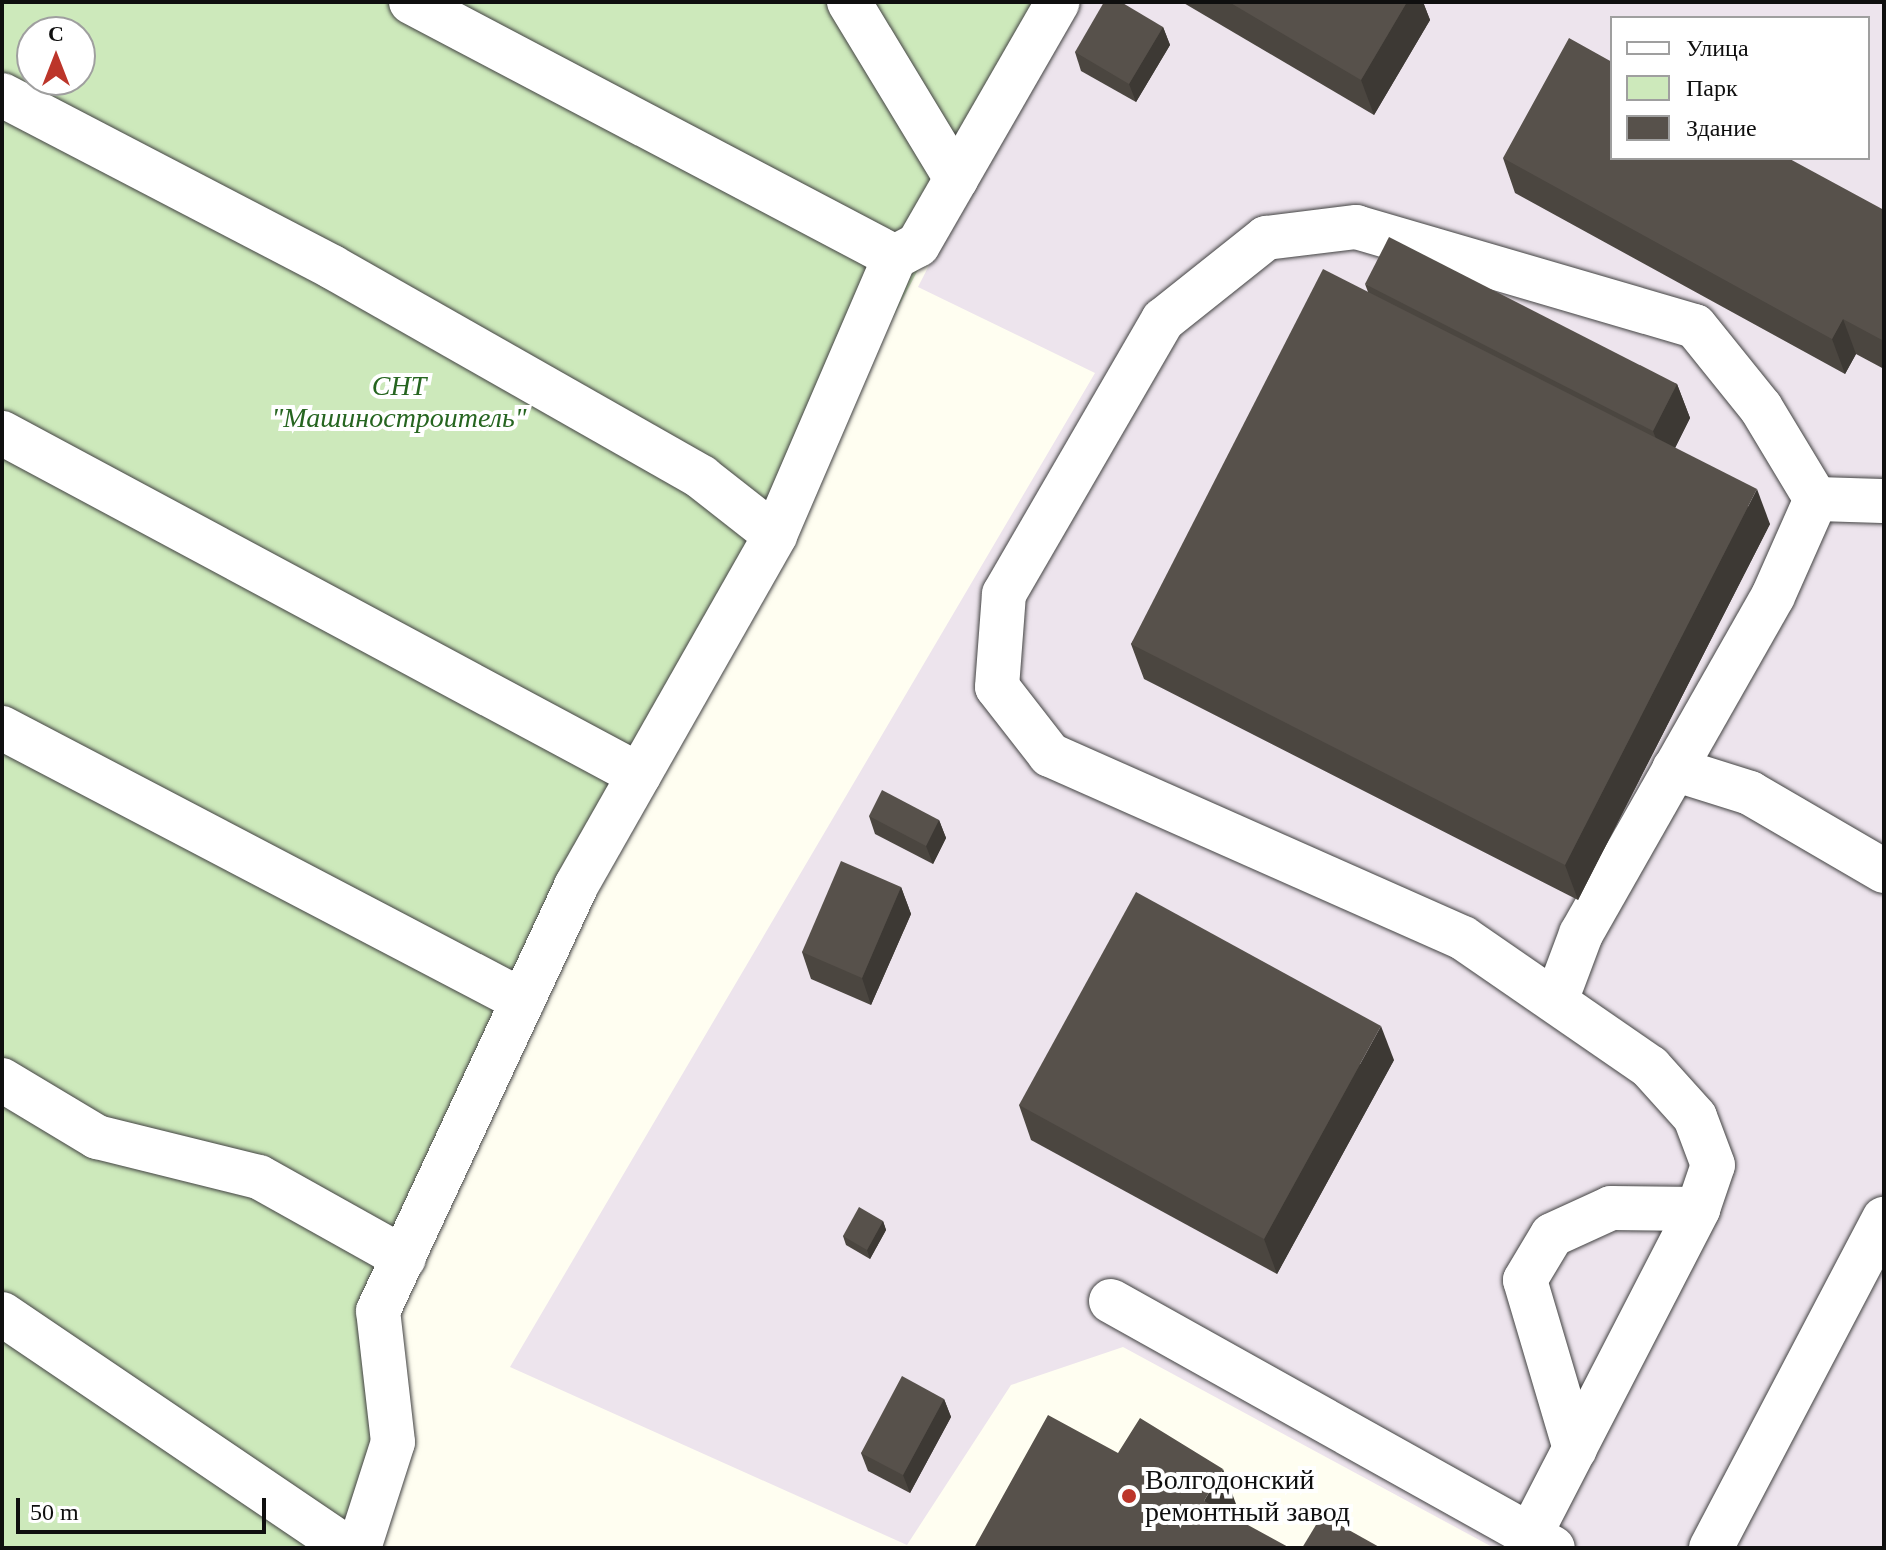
<!DOCTYPE html>
<meta charset="utf-8">
<style>
body{margin:0}
#map{position:relative;width:1886px;height:1550px;overflow:hidden;background:#fffef1;font-family:Georgia,serif}
div>[style]{position:absolute}
.industrial>*{inset:0;background:#ede4ed}
.green>*{inset:0;background:#cde9bb}
.roads{filter:drop-shadow(0 0 2px #424242) drop-shadow(0 0 2px #424242)}
.minor>*{height:44px;margin:-22px;padding:0 22px;transform-origin:22px;border-radius:22px;background:#fff}
.wall>*{inset:0;background:#4b4640}
.shaded-wall>*{inset:0;background:#3d3934}
.building>*{inset:0;background:#57514b}
.dots>*{width:22px;height:22px;translate:-50% -50%;box-sizing:border-box;border:4px solid #fff;border-radius:50%}
span{translate:-50% -50%;white-space:nowrap;text-align:center;line-height:1.15;-webkit-text-stroke:8px #fff;paint-order:stroke}
.park-label{font-size:28px;color:#266520;font-style:italic}
.poi-label{font-size:28px;color:#0f0f0f}
.left{translate:0 -50%;text-align:left}
.frame{position:absolute;inset:0;border:4px solid #0f0f0f;pointer-events:none}
.legend{position:absolute;left:1610px;top:16px;width:260px;height:144px;box-sizing:border-box;background:#fff;border:2px solid #9f9f9f;margin:0;padding:10px 14px;list-style:none;font-size:24px;color:#0f0f0f}
.legend li{display:flex;align-items:center;gap:16px;height:40px}
.legend b{width:40px;border:2px solid #9f9f9f}
.north{position:absolute;left:16px;top:16px;width:80px;height:80px;box-sizing:border-box;background:#fff;border:2px solid #9f9f9f;border-radius:50%;rotate:0deg;font-size:22px;font-weight:700;line-height:32px;text-align:center;color:#0f0f0f}
.north::after{content:'';display:block;margin:auto;width:28px;height:36px;background:#bc352a;clip-path:polygon(50% 0,100% 100%,50% 72%,0 100%)}
.scale{position:absolute;left:16px;top:1498px;width:250px;height:36px;box-sizing:border-box;border:4px solid #0f0f0f;border-top:0;padding-left:10px;font-size:24px;line-height:28px;white-space:nowrap;color:#0f0f0f;-webkit-text-stroke:6px #fff;paint-order:stroke}
</style>
<div id="map">
<div class="industrial">
<i style="clip-path:polygon(evenodd,1074px 2px,1884px 2px,1884px 1548px,1494px 1548px,1123px 1347px,1011px 1385px,907px 1545px,510px 1367px,1095px 373px,918px 287px,1011px 104px,1074px 2px,1612px 18px,1868px 18px,1868px 158px,1612px 158px,1612px 18px)"></i>
</div>
<div class="green">
<i style="clip-path:polygon(evenodd,2px 2px,1059px 2px,359px 1332px,373px 1451px,332px 1548px,2px 1548px,2px 2px,32px 32px,80px 32px,80px 80px,32px 80px,32px 32px)"></i>
</div>
<div class="roads">
<div class="minor">
<i style="left:411px;top:2px;width:547px;rotate:27.78deg"></i>
<i style="left:849px;top:2px;width:207px;rotate:58.8deg"></i>
<i style="left:2px;top:95px;width:372px;rotate:27.5deg"></i>
<i style="left:332px;top:267px;width:425px;rotate:29.6deg"></i>
<i style="left:701px;top:477px;width:94px;rotate:38.1deg"></i>
<i style="left:2px;top:433px;width:723px;rotate:28.23deg"></i>
<i style="left:1816px;top:499px;width:68px;rotate:1.7deg"></i>
<i style="left:2px;top:728px;width:588px;rotate:27.65deg"></i>
<i style="left:1674px;top:769px;width:80px;rotate:17.5deg"></i>
<i style="left:1750px;top:793px;width:155px;rotate:30.2deg"></i>
<i style="left:2px;top:1080px;width:111px;rotate:31deg"></i>
<i style="left:97px;top:1137px;width:167px;rotate:13.9deg"></i>
<i style="left:259px;top:1177px;width:166px;rotate:29.2deg"></i>
<i style="left:1111px;top:1301px;width:506px;rotate:29.2deg"></i>
<i style="left:2px;top:1314px;width:418px;rotate:34.1deg"></i>
<i style="left:1575px;top:1449px;width:176px;rotate:-106.5deg"></i>
<i style="left:1525px;top:1280px;width:52px;rotate:-59deg"></i>
<i style="left:1552px;top:1235px;width:65px;rotate:-24.6deg"></i>
<i style="left:1611px;top:1208px;width:87px;rotate:0.7deg"></i>
<i style="left:1530px;top:1535px;width:367px;rotate:-62.7deg"></i>
<i style="left:1698px;top:1209px;width:46px;rotate:-71.2deg"></i>
<i style="left:1713px;top:1165px;width:51px;rotate:-110.6deg"></i>
<i style="left:1695px;top:1117px;width:67px;rotate:-132deg"></i>
<i style="left:1650px;top:1067px;width:227px;rotate:-145.4deg"></i>
<i style="left:1463px;top:938px;width:452px;rotate:-156.1deg"></i>
<i style="left:1050px;top:755px;width:86px;rotate:-127.9deg"></i>
<i style="left:997px;top:687px;width:93px;rotate:-85.7deg"></i>
<i style="left:1004px;top:594px;width:317px;rotate:-59.9deg"></i>
<i style="left:1163px;top:320px;width:132px;rotate:-38.5deg"></i>
<i style="left:1266px;top:238px;width:91px;rotate:-7deg"></i>
<i style="left:1356px;top:227px;width:353px;rotate:16.3deg"></i>
<i style="left:1695px;top:326px;width:105px;rotate:51.2deg"></i>
<i style="left:1761px;top:408px;width:106px;rotate:58.9deg"></i>
<i style="left:1816px;top:499px;width:106px;rotate:113.9deg"></i>
<i style="left:1773px;top:596px;width:389px;rotate:119.6deg"></i>
<i style="left:1581px;top:934px;width:68px;rotate:110.6deg"></i>
<i style="left:359px;top:1548px;width:111px;rotate:-72.2deg"></i>
<i style="left:393px;top:1442px;width:132px;rotate:-96.5deg"></i>
<i style="left:378px;top:1311px;width:469px;rotate:-65deg"></i>
<i style="left:576px;top:886px;width:403px;rotate:-60.4deg"></i>
<i style="left:775px;top:535px;width:303px;rotate:-66.7deg"></i>
<i style="left:895px;top:257px;width:26px;rotate:-28deg"></i>
<i style="left:918px;top:245px;width:280px;rotate:-60.1deg"></i>
<i style="left:1711px;top:1548px;width:372px;rotate:-62.3deg"></i>
</div>
</div>
<div class="wall">
<i style="clip-path:polygon(1182px 2px,1423px 2px,1430px 20px,1374px 115px)"></i>
<i style="clip-path:polygon(1163px 27px,1170px 45px,1136px 102px,1081px 71px,1075px 52px)"></i>
<i style="clip-path:polygon(1503px 158px,1884px 210px,1884px 369px,1856px 354px,1845px 374px,1515px 193px)"></i>
<i style="clip-path:polygon(1365px 284px,1677px 384px,1690px 418px,1675px 448px,1770px 524px,1578px 900px,1144px 679px,1131px 644px,1368px 292px)"></i>
<i style="clip-path:polygon(869px 816px,939px 820px,946px 838px,933px 864px,875px 834px)"></i>
<i style="clip-path:polygon(901px 887px,911px 914px,871px 1005px,811px 979px,802px 952px)"></i>
<i style="clip-path:polygon(1394px 1060px,1277px 1274px,1031px 1140px,1019px 1105px)"></i>
<i style="clip-path:polygon(883px 1221px,886px 1230px,870px 1259px,846px 1245px,843px 1236px)"></i>
<i style="clip-path:polygon(944px 1399px,951px 1417px,910px 1493px,868px 1471px,861px 1453px)"></i>
</div>
<div class="shaded-wall">
<i style="clip-path:polygon(1407px 2px,1423px 2px,1430px 20px,1374px 115px,1361px 80px)"></i>
<i style="clip-path:polygon(1163px 27px,1170px 45px,1136px 102px,1129px 84px)"></i>
<i style="clip-path:polygon(1843px 319px,1856px 354px,1845px 374px,1832px 339px)"></i>
<i style="clip-path:polygon(1677px 384px,1690px 418px,1666px 466px,1653px 431px)"></i>
<i style="clip-path:polygon(1757px 489px,1770px 524px,1578px 900px,1565px 865px)"></i>
<i style="clip-path:polygon(939px 820px,946px 838px,933px 864px,926px 846px)"></i>
<i style="clip-path:polygon(901px 887px,911px 914px,871px 1005px,862px 978px)"></i>
<i style="clip-path:polygon(1381px 1026px,1394px 1060px,1277px 1274px,1264px 1239px)"></i>
<i style="clip-path:polygon(883px 1221px,886px 1230px,870px 1259px,867px 1250px)"></i>
<i style="clip-path:polygon(944px 1399px,951px 1417px,910px 1493px,903px 1475px)"></i>
<i style="clip-path:polygon(1223px 1469px,1236px 1504px,1217px 1536px,1204px 1501px)"></i>
</div>
<div class="building">
<i style="clip-path:polygon(1104px 2px,1121px 2px,1163px 27px,1129px 84px,1075px 52px)"></i>
<i style="clip-path:polygon(1229px 2px,1407px 2px,1361px 80px)"></i>
<i style="clip-path:polygon(1569px 38px,1612px 62px,1612px 158px,1788px 158px,1884px 210px,1884px 341px,1843px 319px,1832px 339px,1503px 158px)"></i>
<i style="clip-path:polygon(1389px 237px,1677px 384px,1653px 431px,1365px 284px)"></i>
<i style="clip-path:polygon(1323px 269px,1757px 489px,1565px 865px,1131px 644px)"></i>
<i style="clip-path:polygon(882px 790px,939px 820px,926px 846px,869px 816px)"></i>
<i style="clip-path:polygon(841px 861px,901px 887px,862px 978px,802px 952px)"></i>
<i style="clip-path:polygon(1136px 892px,1381px 1026px,1264px 1239px,1019px 1105px)"></i>
<i style="clip-path:polygon(859px 1207px,883px 1221px,867px 1250px,843px 1236px)"></i>
<i style="clip-path:polygon(902px 1376px,944px 1399px,903px 1475px,861px 1453px)"></i>
<i style="clip-path:polygon(1048px 1415px,1118px 1453px,1140px 1418px,1223px 1469px,1204px 1501px,1290px 1548px,974px 1548px)"></i>
<i style="clip-path:polygon(1322px 1515px,1381px 1548px,1302px 1548px)"></i>
</div>
<div class="dots">
<i style="left:1129px;top:1496px;background:#bc352a"></i>
</div>
<div class="park-label">
<span style="left:399px;top:402px">СНТ<br>"Машиностроитель"</span>
</div>
<div class="poi-label">
<span class="left" style="left:1145px;top:1496px">Волгодонский<br>ремонтный завод</span>
</div>
<div class="frame"></div>
<ul class="legend">
<li><b style="height:10px;background:#fff"></b>Улица</li>
<li><b style="height:22px;background:#cde9bb"></b>Парк</li>
<li><b style="height:22px;background:#57514b"></b>Здание</li>
</ul>
<div class="north">С</div>
<div class="scale">50 m</div>
</div>
